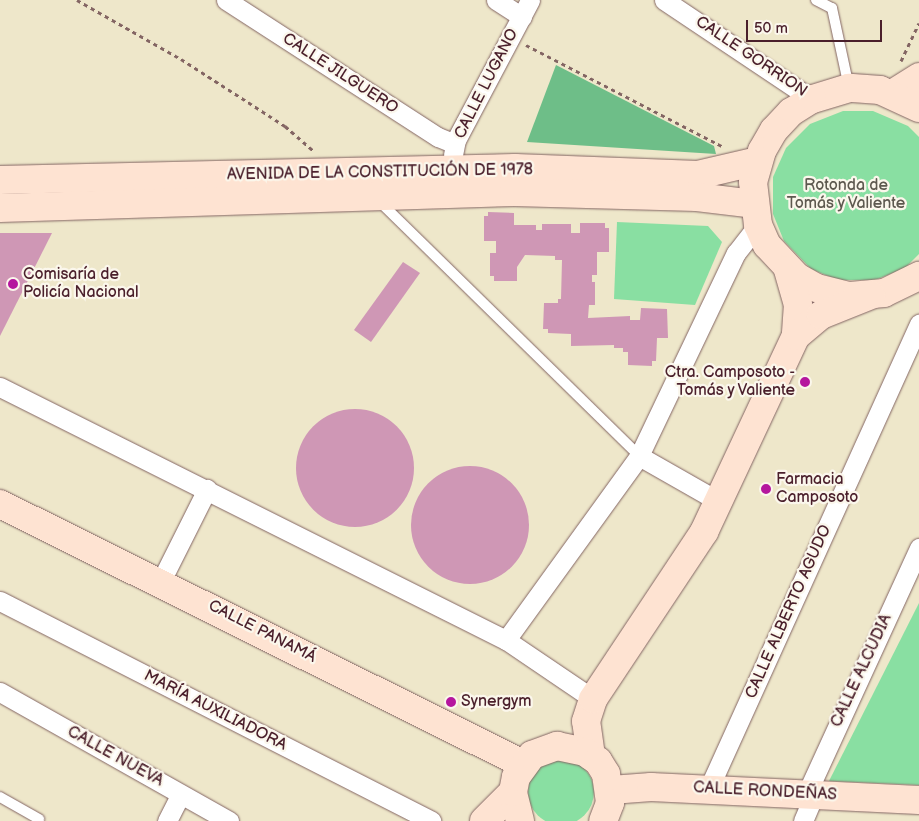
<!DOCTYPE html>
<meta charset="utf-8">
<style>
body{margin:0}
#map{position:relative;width:919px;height:821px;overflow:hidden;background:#eee7ca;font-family:"Balsamiq Sans",sans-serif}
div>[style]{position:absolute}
.green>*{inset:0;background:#89dfa2}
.round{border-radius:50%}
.forest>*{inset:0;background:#6ebe88}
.building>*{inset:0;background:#cf97b5}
.path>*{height:3px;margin-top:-1.5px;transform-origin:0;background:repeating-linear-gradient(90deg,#836563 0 4px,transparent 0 8px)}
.roads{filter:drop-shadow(0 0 1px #836563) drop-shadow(0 0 1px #836563)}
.lane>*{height:10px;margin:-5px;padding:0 5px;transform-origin:5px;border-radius:5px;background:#fff}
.street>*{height:19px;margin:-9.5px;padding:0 9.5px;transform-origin:9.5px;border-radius:9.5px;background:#fff}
.secondary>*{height:28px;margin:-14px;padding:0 14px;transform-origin:14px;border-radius:14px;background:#fee3d2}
.dots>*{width:14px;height:14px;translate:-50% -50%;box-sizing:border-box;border:2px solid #fbf7ec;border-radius:50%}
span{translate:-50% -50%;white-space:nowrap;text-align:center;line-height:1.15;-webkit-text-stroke:4.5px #fbf7ec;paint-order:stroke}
.street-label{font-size:16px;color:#4a1f2b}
.park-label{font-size:16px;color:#5d594f}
.poi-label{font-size:16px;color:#4a1f2b}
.left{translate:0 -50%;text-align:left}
.right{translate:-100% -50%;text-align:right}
.scale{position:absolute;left:746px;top:20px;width:136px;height:22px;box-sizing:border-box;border:2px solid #4a1f2b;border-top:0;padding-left:6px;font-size:15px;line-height:18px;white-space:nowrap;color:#4a1f2b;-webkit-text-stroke:4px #fbf7ec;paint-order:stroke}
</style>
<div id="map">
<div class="green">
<i style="clip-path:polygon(843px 111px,873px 111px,908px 126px,919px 137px,919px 254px,905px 268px,875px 280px,838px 280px,811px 269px,784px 241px,773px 214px,773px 177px,786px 148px,810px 124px)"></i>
<i style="clip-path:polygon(617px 222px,708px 226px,722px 242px,695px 305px,614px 299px)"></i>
<i style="clip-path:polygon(919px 603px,919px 785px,829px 781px)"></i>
<i class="round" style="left:528px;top:759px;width:66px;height:66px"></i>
</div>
<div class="forest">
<i style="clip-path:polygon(556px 65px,714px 146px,716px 154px,527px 142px)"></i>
</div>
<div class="building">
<i style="clip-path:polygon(488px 212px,514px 213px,514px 225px,536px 225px,536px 230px,542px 230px,542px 224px,571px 224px,571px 233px,580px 233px,580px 223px,605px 223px,605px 228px,609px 228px,609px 252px,597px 252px,597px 275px,592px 275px,592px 282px,595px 282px,595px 305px,589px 305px,588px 318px,630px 316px,630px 320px,640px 320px,641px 308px,667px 309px,668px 338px,657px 338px,656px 361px,652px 361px,652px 366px,628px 365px,628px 352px,623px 352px,623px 348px,614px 348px,614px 345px,571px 346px,571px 334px,548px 333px,548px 329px,543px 329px,544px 303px,558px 303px,558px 299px,561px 299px,562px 260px,555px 260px,555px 256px,525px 255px,517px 267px,517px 281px,494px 281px,494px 276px,490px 276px,490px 253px,496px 253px,496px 241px,484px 241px,484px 216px,488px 216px)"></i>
<i style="clip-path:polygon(0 233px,52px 233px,0 336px)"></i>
<i style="clip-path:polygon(403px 262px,420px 273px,371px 342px,354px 330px)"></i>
<i class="round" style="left:296px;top:409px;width:118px;height:118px"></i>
<i class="round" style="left:411px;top:466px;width:118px;height:118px"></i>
</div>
<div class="path">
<i style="left:77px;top:0;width:120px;rotate:29.6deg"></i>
<i style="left:181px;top:59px;width:124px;rotate:32.8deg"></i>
<i style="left:285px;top:126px;width:37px;rotate:41deg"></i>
<i style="left:526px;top:45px;width:223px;rotate:27.3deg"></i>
<i style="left:901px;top:61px;width:42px;rotate:-64.7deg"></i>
</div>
<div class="roads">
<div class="lane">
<i style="left:816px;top:0;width:18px;rotate:27deg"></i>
<i style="left:832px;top:8px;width:81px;rotate:77.9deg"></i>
<i style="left:379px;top:201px;width:364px;rotate:44.4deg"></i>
<i style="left:0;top:797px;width:45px;rotate:29.4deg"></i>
</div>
<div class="street">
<i style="left:226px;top:0;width:252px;rotate:32.9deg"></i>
<i style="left:438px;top:137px;width:18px;rotate:22deg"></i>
<i style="left:496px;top:0;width:31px;rotate:33deg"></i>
<i style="left:664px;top:0;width:178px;rotate:33.8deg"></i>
<i style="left:453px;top:155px;width:15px;rotate:-79deg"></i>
<i style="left:456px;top:140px;width:158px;rotate:-62.1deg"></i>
<i style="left:0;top:387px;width:566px;rotate:26.57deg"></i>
<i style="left:506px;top:640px;width:105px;rotate:34.1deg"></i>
<i style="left:639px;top:456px;width:91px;rotate:29.7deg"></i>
<i style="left:161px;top:581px;width:103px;rotate:-63.4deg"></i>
<i style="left:0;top:601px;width:484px;rotate:27deg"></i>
<i style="left:506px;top:640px;width:227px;rotate:-54.1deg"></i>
<i style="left:639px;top:456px;width:225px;rotate:-64.5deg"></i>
<i style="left:736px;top:253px;width:36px;rotate:-52deg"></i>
<i style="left:0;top:692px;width:263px;rotate:29.4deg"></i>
<i style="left:708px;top:790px;width:512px;rotate:-65.64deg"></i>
<i style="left:806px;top:795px;width:272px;rotate:-65.4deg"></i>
<i style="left:167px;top:821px;width:30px;rotate:-63deg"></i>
<i style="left:803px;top:821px;width:28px;rotate:-67deg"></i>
</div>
<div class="secondary">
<i style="left:892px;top:94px;width:32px;rotate:-32deg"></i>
<i style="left:919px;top:108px;width:43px;rotate:-155.2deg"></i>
<i style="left:880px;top:90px;width:31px;rotate:-176deg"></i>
<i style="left:849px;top:88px;width:39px;rotate:163deg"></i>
<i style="left:812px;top:99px;width:25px;rotate:148deg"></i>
<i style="left:791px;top:112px;width:25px;rotate:133deg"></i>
<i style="left:774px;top:130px;width:24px;rotate:120deg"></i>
<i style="left:762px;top:151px;width:32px;rotate:106deg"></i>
<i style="left:753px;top:182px;width:43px;rotate:83.4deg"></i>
<i style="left:758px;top:225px;width:22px;rotate:66deg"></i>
<i style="left:767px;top:245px;width:44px;rotate:46.8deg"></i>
<i style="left:797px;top:277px;width:23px;rotate:29deg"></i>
<i style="left:817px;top:288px;width:34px;rotate:14deg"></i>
<i style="left:850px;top:296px;width:34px;rotate:-5deg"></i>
<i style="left:884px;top:293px;width:39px;rotate:-26deg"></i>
<i style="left:0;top:180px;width:515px;rotate:-1.33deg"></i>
<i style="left:515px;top:168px;width:183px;rotate:2.2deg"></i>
<i style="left:698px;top:175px;width:62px;rotate:-13.1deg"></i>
<i style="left:0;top:208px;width:514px;rotate:-1.78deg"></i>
<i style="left:514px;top:192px;width:183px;rotate:1.6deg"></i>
<i style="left:697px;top:197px;width:57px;rotate:7deg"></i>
<i style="left:788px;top:270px;width:35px;rotate:74deg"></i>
<i style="left:798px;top:304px;width:32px;rotate:94deg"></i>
<i style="left:0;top:504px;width:584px;rotate:26.43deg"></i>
<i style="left:591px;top:756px;width:35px;rotate:-98deg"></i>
<i style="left:586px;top:721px;width:23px;rotate:-72deg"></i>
<i style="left:593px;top:699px;width:201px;rotate:-56.4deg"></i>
<i style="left:704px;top:532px;width:217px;rotate:-64.9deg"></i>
<i style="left:796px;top:336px;width:33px;rotate:-40deg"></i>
<i style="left:821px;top:315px;width:54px;rotate:-21.8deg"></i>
<i style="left:611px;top:790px;width:40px;rotate:-4.3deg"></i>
<i style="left:651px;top:787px;width:268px;rotate:2.8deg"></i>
<i style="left:484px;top:821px;width:41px;rotate:-45deg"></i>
<i style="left:520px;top:821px;width:30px;rotate:-104deg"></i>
<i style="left:513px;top:792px;width:15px;rotate:-79deg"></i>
<i style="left:516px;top:777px;width:27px;rotate:-54deg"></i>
<i style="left:532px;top:755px;width:27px;rotate:-20deg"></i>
<i style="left:557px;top:746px;width:29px;rotate:12deg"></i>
<i style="left:585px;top:752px;width:16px;rotate:35deg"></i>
<i style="left:598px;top:761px;width:15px;rotate:58deg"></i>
<i style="left:606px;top:774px;width:29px;rotate:82deg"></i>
<i style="left:610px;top:803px;width:19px;rotate:111deg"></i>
</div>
</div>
<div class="dots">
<i style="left:13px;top:284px;background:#b5179e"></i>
<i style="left:805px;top:382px;background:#b5179e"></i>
<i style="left:766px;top:489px;background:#b5179e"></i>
<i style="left:451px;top:702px;background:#b5179e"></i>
</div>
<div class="street-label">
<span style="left:751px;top:57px;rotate:34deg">CALLE GORRION</span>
<span style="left:340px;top:74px;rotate:33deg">CALLE JILGUERO</span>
<span style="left:487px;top:84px;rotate:-63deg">CALLE LUGANO</span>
<span style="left:380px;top:173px;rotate:-1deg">AVENIDA DE LA CONSTITUCIÓN DE 1978</span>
<span style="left:789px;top:612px;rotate:-66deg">CALLE ALBERTO AGUDO</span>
<span style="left:262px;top:632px;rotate:27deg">CALLE PANAMÁ</span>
<span style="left:862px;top:671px;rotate:-65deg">CALLE ALCUDIA</span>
<span style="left:215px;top:711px;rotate:27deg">MARÍA AUXILIADORA</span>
<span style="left:115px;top:757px;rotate:29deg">CALLE NUEVA</span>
<span style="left:765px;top:792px;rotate:3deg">CALLE RONDEÑAS</span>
</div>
<div class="park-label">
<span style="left:846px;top:195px">Rotonda de<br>Tomás y Valiente</span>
</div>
<div class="poi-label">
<span class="left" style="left:23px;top:284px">Comisaría de<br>Policía Nacional</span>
<span class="right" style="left:795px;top:382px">Ctra. Camposoto -<br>Tomás y Valiente</span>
<span class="left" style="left:776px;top:489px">Farmacia<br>Camposoto</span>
<span class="left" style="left:461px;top:702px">Synergym</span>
</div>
<div class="scale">50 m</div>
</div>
